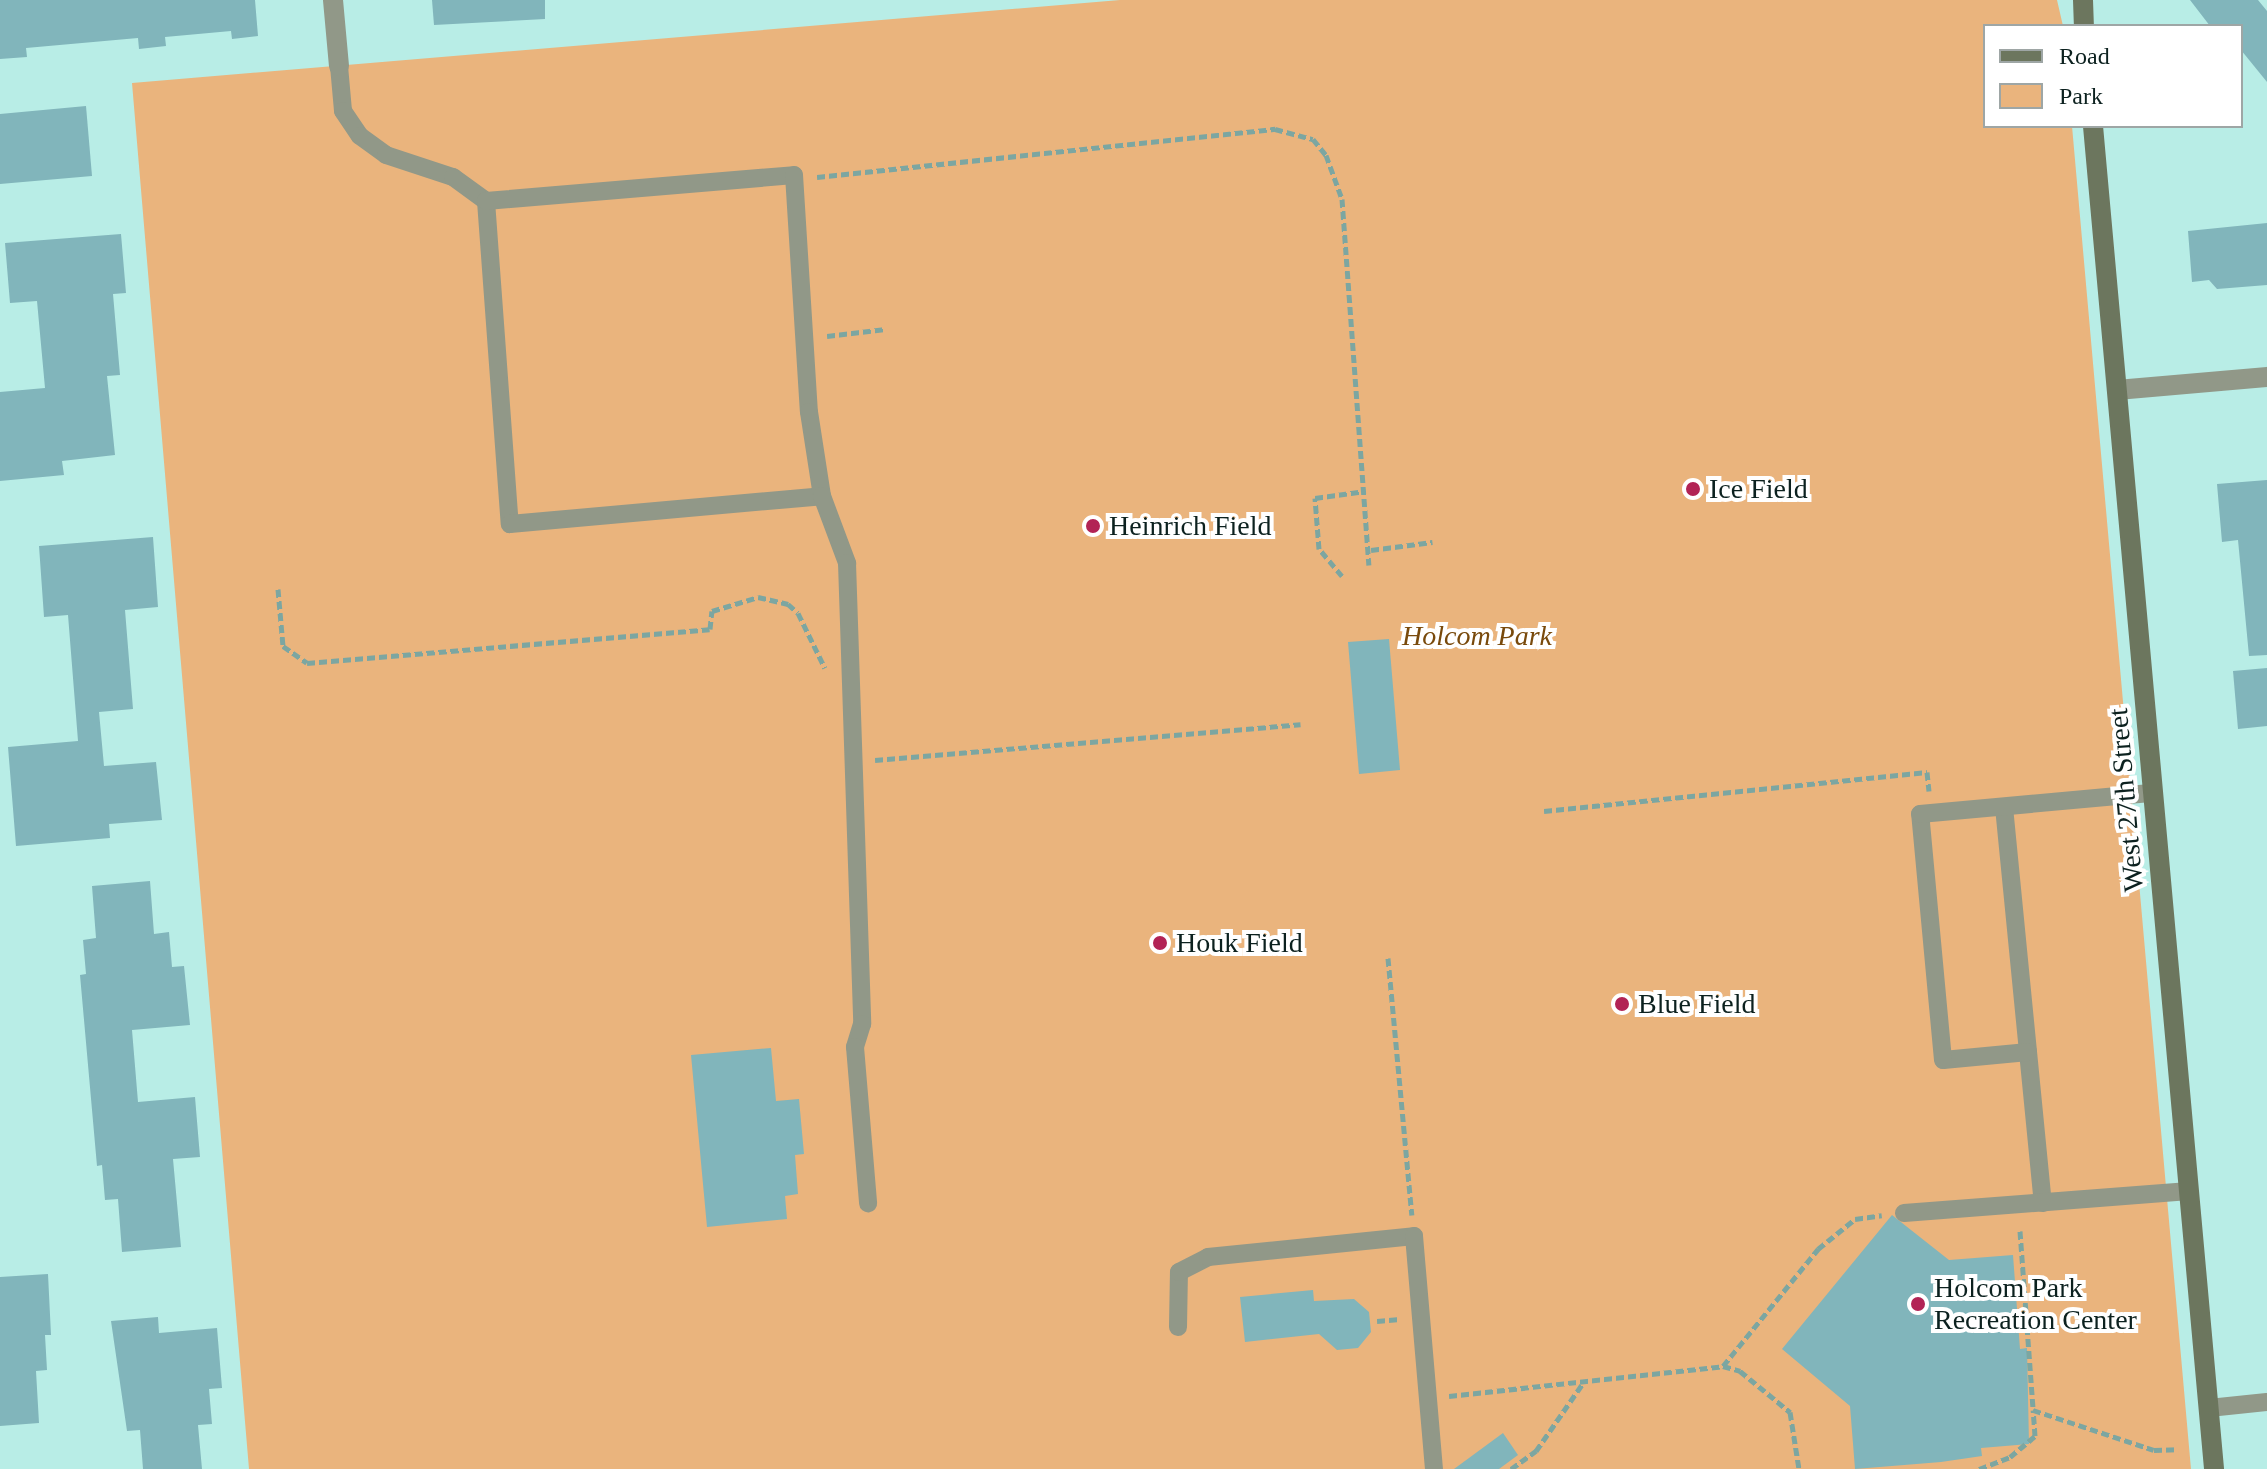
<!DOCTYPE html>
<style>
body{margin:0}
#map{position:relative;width:2267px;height:1469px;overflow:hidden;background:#b8ede6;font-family:Georgia,serif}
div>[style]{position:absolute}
.green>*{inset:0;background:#eab47d}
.building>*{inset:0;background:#81b5bb}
.path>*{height:5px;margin-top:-2.5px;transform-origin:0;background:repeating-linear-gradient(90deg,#7ca6a1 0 8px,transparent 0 12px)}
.lane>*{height:18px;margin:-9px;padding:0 9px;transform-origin:9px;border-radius:9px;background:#919888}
.street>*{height:20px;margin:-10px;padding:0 10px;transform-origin:10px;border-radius:10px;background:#919888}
.secondary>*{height:20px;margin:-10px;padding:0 10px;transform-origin:10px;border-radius:10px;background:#6c765e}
.dots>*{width:22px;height:22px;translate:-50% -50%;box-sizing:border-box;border:4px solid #fff;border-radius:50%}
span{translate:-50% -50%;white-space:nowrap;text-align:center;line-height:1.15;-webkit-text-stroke:8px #fff;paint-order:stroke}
.poi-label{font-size:28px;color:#0c211f}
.left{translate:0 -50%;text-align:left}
.park-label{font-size:28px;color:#794a0c;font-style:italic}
.street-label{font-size:28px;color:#0c211f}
.legend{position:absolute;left:1983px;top:24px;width:260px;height:104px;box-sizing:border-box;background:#fff;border:2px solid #9ea6a5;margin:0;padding:10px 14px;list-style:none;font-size:24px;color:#0c211f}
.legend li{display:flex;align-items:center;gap:16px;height:40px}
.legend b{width:40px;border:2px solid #9ea6a5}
</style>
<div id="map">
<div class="green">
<i style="clip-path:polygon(1120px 0,2057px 0,2063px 26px,1985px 26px,1985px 126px,2072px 126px,2191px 1469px,249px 1469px,132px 83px)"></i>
</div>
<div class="building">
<i style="clip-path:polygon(0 0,255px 0,258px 36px,232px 39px,231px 31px,165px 37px,166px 46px,139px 49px,138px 38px,26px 48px,27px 57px,0 59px)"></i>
<i style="clip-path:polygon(432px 0,545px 0,545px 19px,434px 25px)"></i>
<i style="clip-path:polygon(2190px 0,2258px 0,2267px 11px,2267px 82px,2241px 50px,2241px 26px,2210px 26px)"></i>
<i style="clip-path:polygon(86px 106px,92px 176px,0 184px,0 114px)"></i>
<i style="clip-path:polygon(2267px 223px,2267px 285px,2217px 289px,2209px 280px,2192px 282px,2188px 231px)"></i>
<i style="clip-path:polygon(121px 234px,126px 293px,113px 294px,120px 375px,107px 376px,115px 455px,62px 461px,64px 475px,0 481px,0 392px,45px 388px,37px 301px,10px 303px,5px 243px)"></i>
<i style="clip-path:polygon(2267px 480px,2267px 655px,2249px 656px,2238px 540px,2222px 542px,2217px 484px)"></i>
<i style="clip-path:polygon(153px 537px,158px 607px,125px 610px,133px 709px,99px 712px,104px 766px,156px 762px,162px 820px,109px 824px,110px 838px,16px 846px,8px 747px,78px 741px,68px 615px,44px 617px,39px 546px)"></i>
<i style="clip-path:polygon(1389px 639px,1400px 770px,1359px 774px,1348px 642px)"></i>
<i style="clip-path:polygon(2267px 668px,2267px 726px,2238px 729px,2233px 671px)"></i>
<i style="clip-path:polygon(150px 881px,154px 934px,169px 932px,172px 967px,184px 966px,190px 1025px,132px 1030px,138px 1102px,195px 1097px,200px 1157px,173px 1159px,181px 1247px,122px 1252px,118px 1199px,105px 1200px,102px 1165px,97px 1166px,80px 975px,86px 974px,83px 940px,96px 938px,92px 886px)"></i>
<i style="clip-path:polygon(771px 1048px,776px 1101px,799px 1099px,804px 1154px,795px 1155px,798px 1194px,785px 1196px,787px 1219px,707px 1227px,691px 1055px)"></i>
<i style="clip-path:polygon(1892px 1215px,1949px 1260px,2013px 1255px,2020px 1349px,2027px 1348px,2029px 1444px,1981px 1448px,1982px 1456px,1941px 1462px,1855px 1469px,1850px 1406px,1782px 1349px)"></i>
<i style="clip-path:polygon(48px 1274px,51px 1335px,45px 1335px,47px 1370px,36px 1371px,39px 1423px,0 1426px,0 1277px)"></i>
<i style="clip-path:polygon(1313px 1290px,1314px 1301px,1354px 1299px,1369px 1312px,1371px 1332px,1358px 1348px,1337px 1350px,1319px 1334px,1245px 1342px,1240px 1297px)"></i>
<i style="clip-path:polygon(158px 1317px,159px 1333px,217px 1328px,222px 1388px,209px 1389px,212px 1424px,198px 1425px,202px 1469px,143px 1469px,140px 1430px,127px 1431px,111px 1321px)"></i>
<i style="clip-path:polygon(1503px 1433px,1518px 1455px,1499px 1469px,1454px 1469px)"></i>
</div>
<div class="path">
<i style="left:817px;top:177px;width:461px;rotate:-6deg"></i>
<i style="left:1275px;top:129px;width:39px;rotate:15deg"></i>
<i style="left:1313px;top:139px;width:21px;rotate:51deg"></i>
<i style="left:1326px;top:155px;width:47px;rotate:70deg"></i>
<i style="left:1342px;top:199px;width:367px;rotate:85.8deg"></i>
<i style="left:827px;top:336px;width:59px;rotate:-6.8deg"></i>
<i style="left:1371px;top:550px;width:62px;rotate:-7.5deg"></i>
<i style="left:1342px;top:576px;width:35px;rotate:-130deg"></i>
<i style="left:1319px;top:549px;width:51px;rotate:-94.5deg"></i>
<i style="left:1315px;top:498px;width:51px;rotate:-7.8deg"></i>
<i style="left:278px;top:589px;width:57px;rotate:85deg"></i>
<i style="left:283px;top:646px;width:29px;rotate:35deg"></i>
<i style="left:307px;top:663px;width:404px;rotate:-4.8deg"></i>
<i style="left:710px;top:629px;width:18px;rotate:-84deg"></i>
<i style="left:712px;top:611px;width:48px;rotate:-16.9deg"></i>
<i style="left:758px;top:597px;width:31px;rotate:13deg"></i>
<i style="left:788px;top:604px;width:13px;rotate:42deg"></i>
<i style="left:798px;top:613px;width:61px;rotate:63.9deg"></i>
<i style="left:875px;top:760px;width:427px;rotate:-4.8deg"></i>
<i style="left:1544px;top:811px;width:385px;rotate:-5.8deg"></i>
<i style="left:1927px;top:772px;width:19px;rotate:84deg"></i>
<i style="left:1388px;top:958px;width:258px;rotate:84.7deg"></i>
<i style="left:2020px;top:1231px;width:179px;rotate:85.8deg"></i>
<i style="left:1377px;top:1321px;width:23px;rotate:-5deg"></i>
<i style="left:1723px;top:1366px;width:18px;rotate:16deg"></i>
<i style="left:1740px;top:1371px;width:65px;rotate:39.4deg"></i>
<i style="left:1790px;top:1412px;width:58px;rotate:81deg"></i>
<i style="left:1449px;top:1396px;width:276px;rotate:-6.2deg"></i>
<i style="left:1723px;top:1366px;width:151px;rotate:-50.9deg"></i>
<i style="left:1818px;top:1249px;width:48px;rotate:-39deg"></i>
<i style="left:1855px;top:1219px;width:27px;rotate:-8deg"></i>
<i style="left:1511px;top:1469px;width:31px;rotate:-36deg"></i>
<i style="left:1536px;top:1451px;width:83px;rotate:-55.3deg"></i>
<i style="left:1979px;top:1469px;width:33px;rotate:-21deg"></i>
<i style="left:2010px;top:1457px;width:33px;rotate:-40deg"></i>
<i style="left:2035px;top:1436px;width:26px;rotate:-94deg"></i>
<i style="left:2033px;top:1410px;width:127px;rotate:18.3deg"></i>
<i style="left:2154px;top:1450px;width:24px;rotate:-2deg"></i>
</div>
<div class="lane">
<i style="left:339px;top:66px;width:45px;rotate:84.9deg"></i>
<i style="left:343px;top:111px;width:30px;rotate:56deg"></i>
<i style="left:360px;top:136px;width:32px;rotate:36deg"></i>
<i style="left:386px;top:155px;width:71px;rotate:18.2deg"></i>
<i style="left:453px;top:177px;width:41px;rotate:36deg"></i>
<i style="left:486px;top:201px;width:324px;rotate:85.8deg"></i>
<i style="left:510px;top:524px;width:313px;rotate:-5.1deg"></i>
<i style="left:486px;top:201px;width:309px;rotate:-4.8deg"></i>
<i style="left:794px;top:175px;width:237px;rotate:86.4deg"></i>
<i style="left:809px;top:412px;width:85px;rotate:81.2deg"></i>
<i style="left:822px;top:496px;width:72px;rotate:69.5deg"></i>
<i style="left:847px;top:563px;width:461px;rotate:88.1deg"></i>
<i style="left:862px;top:1024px;width:24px;rotate:107deg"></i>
<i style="left:855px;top:1047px;width:157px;rotate:85.2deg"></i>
<i style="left:2004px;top:807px;width:398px;rotate:84.4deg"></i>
<i style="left:2028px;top:1052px;width:85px;rotate:174.6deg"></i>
<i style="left:1943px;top:1060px;width:247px;rotate:-95.3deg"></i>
<i style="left:1920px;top:814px;width:234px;rotate:-5.2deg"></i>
<i style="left:1904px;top:1213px;width:286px;rotate:-4.4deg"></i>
<i style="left:1178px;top:1327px;width:55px;rotate:-89deg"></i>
<i style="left:1179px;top:1272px;width:33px;rotate:-27deg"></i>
<i style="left:1208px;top:1257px;width:207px;rotate:-5.8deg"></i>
<i style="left:1414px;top:1236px;width:234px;rotate:85.1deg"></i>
<i style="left:2209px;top:1408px;width:58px;rotate:-5.9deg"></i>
</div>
<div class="street">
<i style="left:333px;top:0;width:66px;rotate:84.8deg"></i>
<i style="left:2117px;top:390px;width:151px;rotate:-5deg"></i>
</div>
<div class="secondary">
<i style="left:2083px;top:0;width:26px;rotate:88deg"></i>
<i style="left:2093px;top:126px;width:1348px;rotate:84.85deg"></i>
</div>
<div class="dots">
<i style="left:1693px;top:489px;background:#b22355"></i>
<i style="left:1093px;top:526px;background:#b22355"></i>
<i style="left:1160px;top:943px;background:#b22355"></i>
<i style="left:1622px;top:1004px;background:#b22355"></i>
<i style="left:1918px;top:1304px;background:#b22355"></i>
</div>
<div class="poi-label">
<span class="left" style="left:1709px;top:489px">Ice Field</span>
<span class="left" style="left:1109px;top:526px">Heinrich Field</span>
<span class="left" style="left:1176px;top:943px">Houk Field</span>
<span class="left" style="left:1638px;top:1004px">Blue Field</span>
<span class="left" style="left:1934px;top:1304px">Holcom Park<br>Recreation Center</span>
</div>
<div class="park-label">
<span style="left:1477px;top:636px">Holcom Park</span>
</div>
<div class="street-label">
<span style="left:2126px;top:800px;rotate:-95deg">West 27th Street</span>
</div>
<ul class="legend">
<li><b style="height:10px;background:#6c765e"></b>Road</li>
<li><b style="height:22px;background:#eab47d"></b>Park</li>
</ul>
</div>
